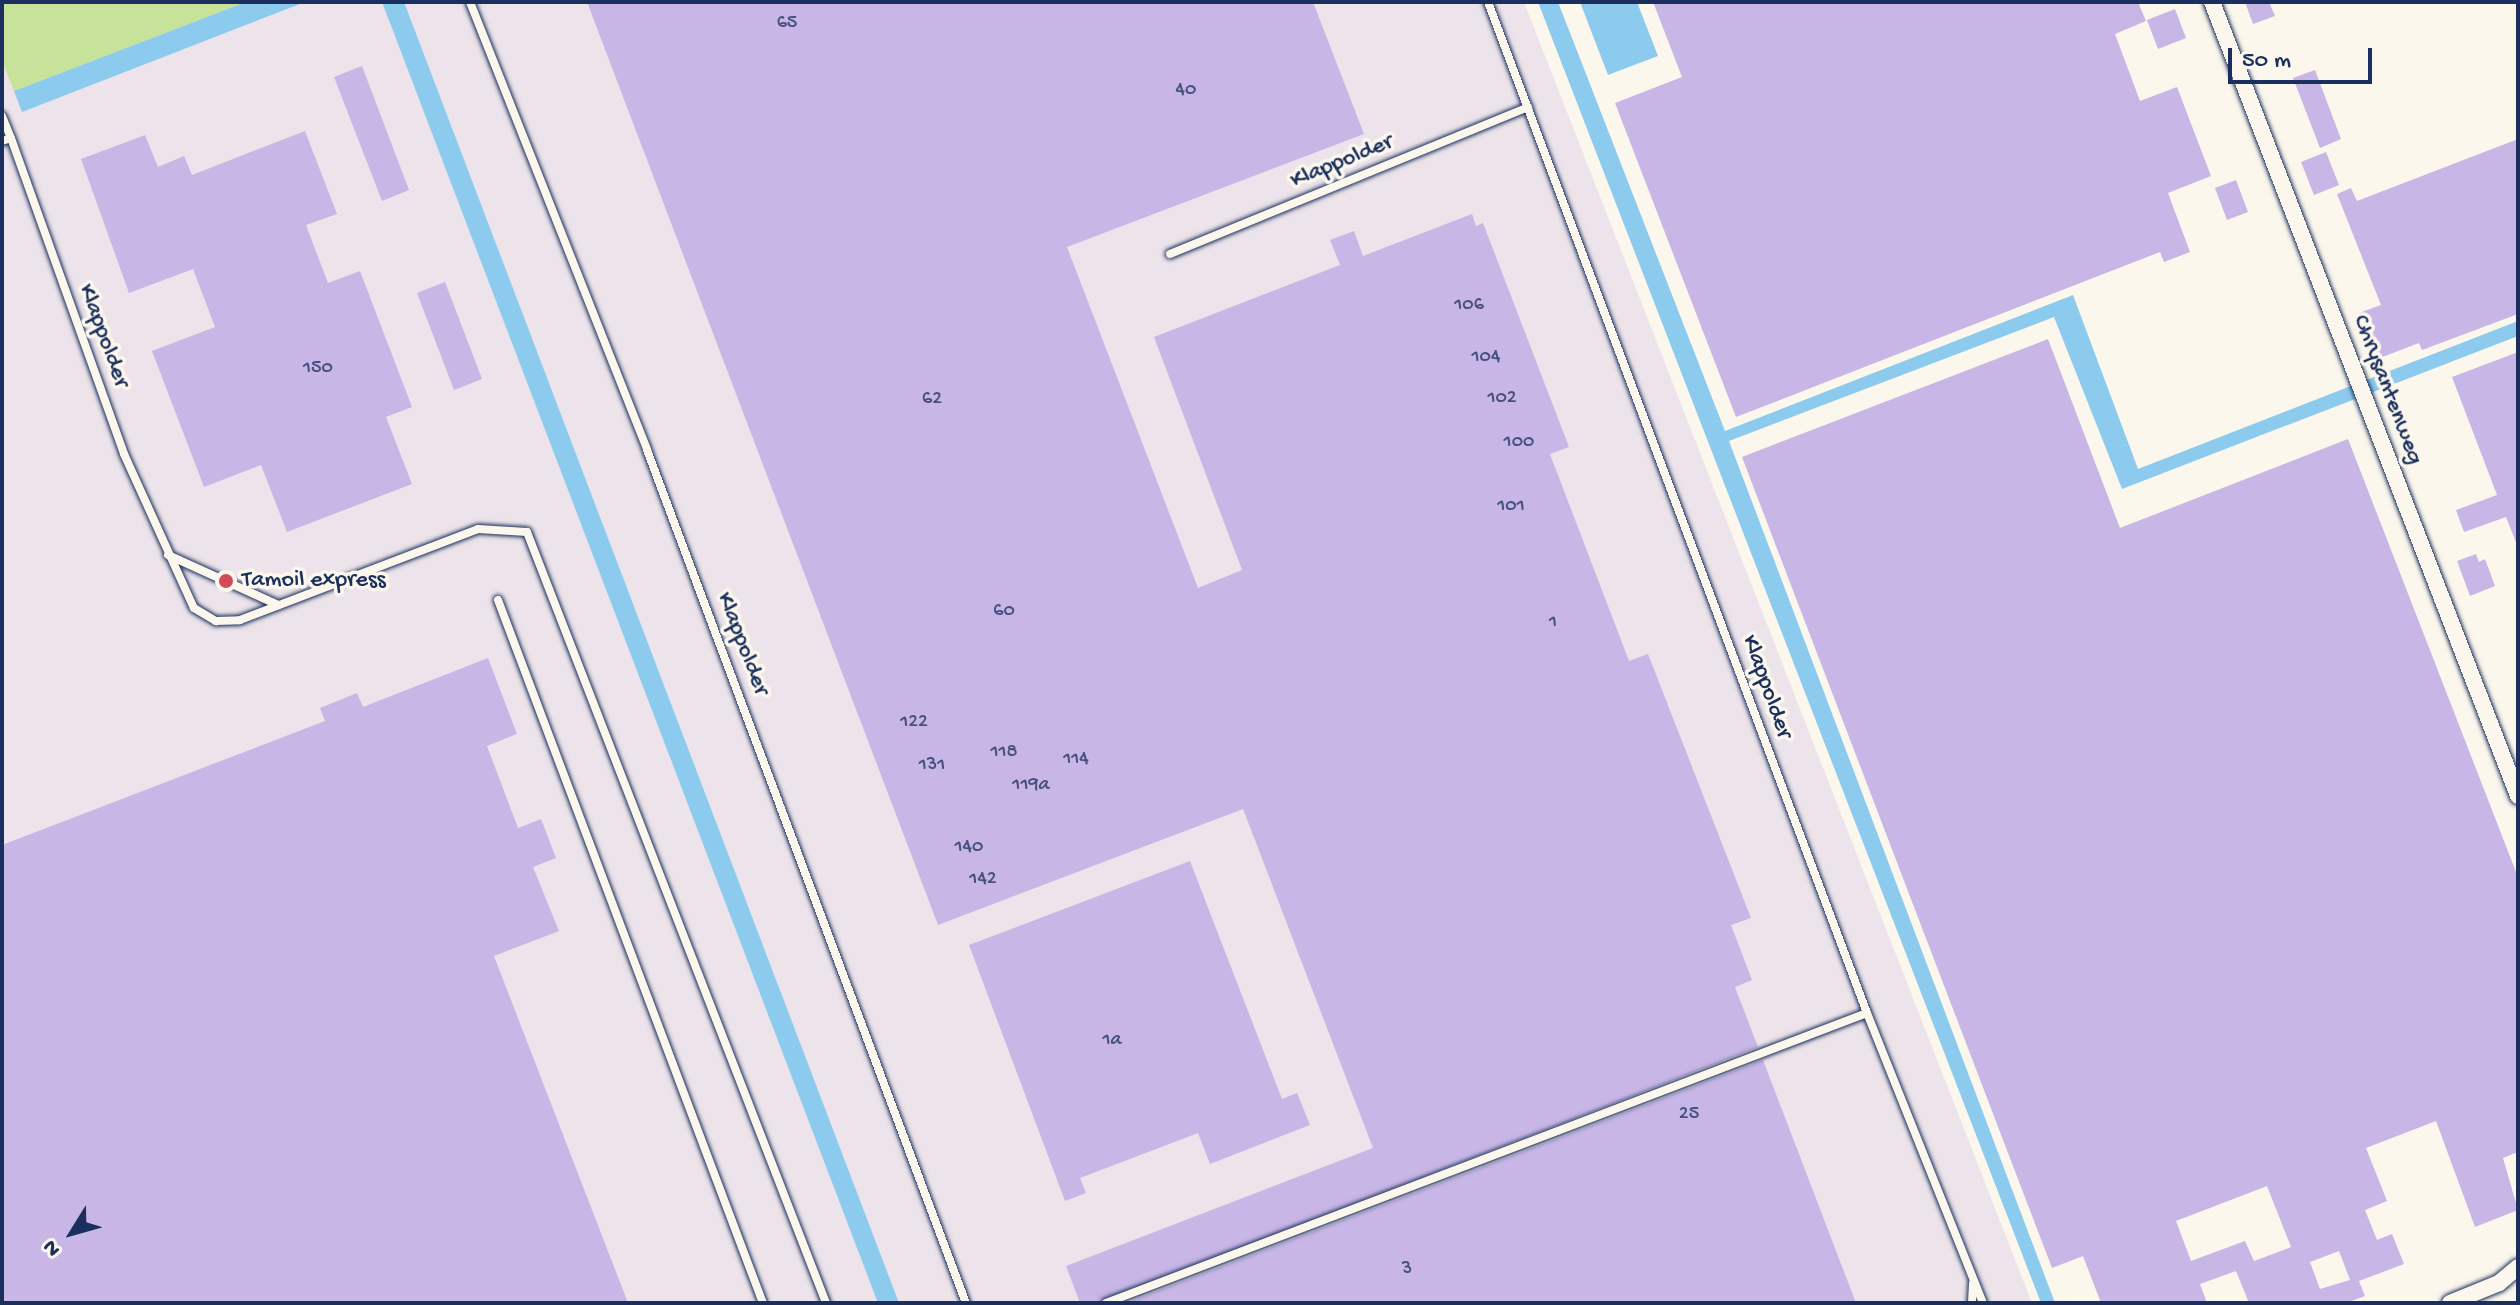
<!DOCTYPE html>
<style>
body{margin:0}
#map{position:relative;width:2520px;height:1305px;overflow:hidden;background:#fbf7ec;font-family:"Gochi Hand",sans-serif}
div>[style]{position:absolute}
.built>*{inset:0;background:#ece4ea}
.green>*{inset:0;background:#c7e39a}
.water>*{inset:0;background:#8ccbed}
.building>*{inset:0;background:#c8b6e6}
.roads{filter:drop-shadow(0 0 2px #1b2f5e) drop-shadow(0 0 2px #1b2f5e)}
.lane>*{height:8px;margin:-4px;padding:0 4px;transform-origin:4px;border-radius:4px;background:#fbf7ec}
.street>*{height:16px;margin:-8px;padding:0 8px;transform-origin:8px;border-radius:8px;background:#fbf7ec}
.dots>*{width:22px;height:22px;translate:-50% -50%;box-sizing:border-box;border:4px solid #fbf7ec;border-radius:50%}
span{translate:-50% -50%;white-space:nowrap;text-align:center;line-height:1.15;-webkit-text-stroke:7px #fbf7ec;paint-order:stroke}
.number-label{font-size:20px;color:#465180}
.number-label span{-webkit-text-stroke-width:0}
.street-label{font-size:24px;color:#1b2f5e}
.poi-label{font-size:24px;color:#1b2f5e}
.left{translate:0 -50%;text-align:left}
.frame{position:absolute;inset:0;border:4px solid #1b2f5e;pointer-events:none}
.north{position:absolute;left:32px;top:1193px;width:80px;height:80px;-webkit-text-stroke:6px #fbf7ec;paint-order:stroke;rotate:233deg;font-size:22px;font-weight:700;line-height:32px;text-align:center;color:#1b2f5e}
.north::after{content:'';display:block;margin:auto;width:28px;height:36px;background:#1b2f5e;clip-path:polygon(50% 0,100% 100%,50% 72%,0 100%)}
.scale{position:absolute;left:2228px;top:48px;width:144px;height:36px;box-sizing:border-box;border:4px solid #1b2f5e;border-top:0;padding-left:10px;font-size:24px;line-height:28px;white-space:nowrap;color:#1b2f5e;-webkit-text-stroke:6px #fbf7ec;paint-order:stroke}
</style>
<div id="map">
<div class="built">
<i style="clip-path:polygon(2px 2px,1524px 2px,2032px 1303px,2px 1303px)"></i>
</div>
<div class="green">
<i style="clip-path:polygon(2px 2px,246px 2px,14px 91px,2px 61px)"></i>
</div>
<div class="water">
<i style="clip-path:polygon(246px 2px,305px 2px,22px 112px,14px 91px)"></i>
<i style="clip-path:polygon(382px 2px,404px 2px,899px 1303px,878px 1303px)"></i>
<i style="clip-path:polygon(1538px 2px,1558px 2px,1725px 431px,2073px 295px,2138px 469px,2518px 321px,2518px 336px,2122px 489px,2054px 317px,1729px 441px,2055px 1303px,2041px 1303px)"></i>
<i style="clip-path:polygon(1580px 2px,1637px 2px,1658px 56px,1608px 75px)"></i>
</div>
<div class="building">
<i style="clip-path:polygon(587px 2px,1313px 2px,1364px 134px,1067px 247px,1198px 588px,1242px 570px,1154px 337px,1340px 265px,1330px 240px,1354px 231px,1363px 256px,1472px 214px,1476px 226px,1483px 223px,1569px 447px,1550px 454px,1629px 661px,1648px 654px,1751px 918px,1731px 925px,1752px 980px,1735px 987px,1758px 1047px,1099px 1303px,1080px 1303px,1066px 1266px,1373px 1148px,1243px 809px,938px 925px)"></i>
<i style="clip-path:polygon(1653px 2px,2138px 2px,2146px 21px,2115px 34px,2140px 101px,2177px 87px,2211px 176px,2168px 193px,2190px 252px,2164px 262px,2160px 252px,1736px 417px,1615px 103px,1682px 77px)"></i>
<i style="clip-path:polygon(2245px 2px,2269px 2px,2275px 16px,2253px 24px)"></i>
<i style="clip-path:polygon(2175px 9px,2186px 38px,2158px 49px,2147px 20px)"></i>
<i style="clip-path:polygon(362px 66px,409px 190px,382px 201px,334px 77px)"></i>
<i style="clip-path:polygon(2315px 70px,2341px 139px,2320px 148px,2293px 78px)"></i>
<i style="clip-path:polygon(305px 131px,337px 214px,306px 225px,328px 283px,360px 271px,412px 407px,386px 417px,412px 484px,287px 532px,261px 465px,204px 487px,152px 351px,215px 327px,193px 269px,129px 293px,81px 159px,145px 135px,158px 167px,184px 156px,192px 175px)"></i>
<i style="clip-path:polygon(2518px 139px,2518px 314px,2422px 350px,2419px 343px,2377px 359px,2359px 313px,2381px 305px,2337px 194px,2351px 188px,2357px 201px)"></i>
<i style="clip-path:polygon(2326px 152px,2339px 185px,2314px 195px,2301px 162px)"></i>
<i style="clip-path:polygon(2236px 180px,2248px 212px,2227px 220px,2215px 188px)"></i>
<i style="clip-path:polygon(445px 282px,482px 379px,454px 390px,417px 293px)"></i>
<i style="clip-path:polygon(evenodd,2048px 339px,2120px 528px,2348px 439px,2518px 877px,2518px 1152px,2503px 1158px,2518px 1210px,2475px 1227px,2436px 1121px,2366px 1148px,2387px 1201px,2365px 1210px,2377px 1240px,2392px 1234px,2404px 1264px,2359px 1281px,2365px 1296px,2346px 1303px,2249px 1303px,2236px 1271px,2200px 1284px,2207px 1303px,2101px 1303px,2083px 1256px,2052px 1268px,1742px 457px,2048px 339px,2267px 1186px,2291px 1247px,2254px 1261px,2245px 1241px,2191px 1261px,2176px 1221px,2267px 1186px,2048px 339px,2339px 1251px,2350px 1280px,2320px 1289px,2310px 1262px,2339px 1251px)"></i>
<i style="clip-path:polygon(2518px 352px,2518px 545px,2517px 545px,2506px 517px,2464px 532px,2456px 510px,2497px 495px,2452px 377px)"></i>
<i style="clip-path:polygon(2476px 554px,2479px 562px,2485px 559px,2495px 586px,2470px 596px,2457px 561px)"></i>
<i style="clip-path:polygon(488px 658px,517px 734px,487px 746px,518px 828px,541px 819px,556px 858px,533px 867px,559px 931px,494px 956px,628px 1303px,2px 1303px,2px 845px,325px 721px,320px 708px,357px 693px,363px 707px)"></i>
<i style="clip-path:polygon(1190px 861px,1282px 1099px,1297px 1093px,1310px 1125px,1210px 1164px,1198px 1133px,1080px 1178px,1086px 1193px,1065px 1201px,969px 945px)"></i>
<i style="clip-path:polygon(1763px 1060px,1856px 1303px,1126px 1303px)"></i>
</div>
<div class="roads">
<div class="lane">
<i style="left:470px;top:2px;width:482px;rotate:68.4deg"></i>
<i style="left:647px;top:450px;width:911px;rotate:69.5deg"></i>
<i style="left:1488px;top:2px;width:1080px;rotate:69.45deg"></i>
<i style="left:1867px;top:1013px;width:312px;rotate:68.2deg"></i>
<i style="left:2px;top:116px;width:24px;rotate:68deg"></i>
<i style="left:2px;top:141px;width:9px;rotate:-18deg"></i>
<i style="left:11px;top:138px;width:336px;rotate:70.3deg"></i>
<i style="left:124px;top:454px;width:169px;rotate:65.6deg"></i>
<i style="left:194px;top:608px;width:26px;rotate:31deg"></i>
<i style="left:216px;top:621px;width:24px;rotate:-2deg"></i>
<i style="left:240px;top:620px;width:255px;rotate:-20.9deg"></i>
<i style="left:478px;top:529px;width:49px;rotate:3.5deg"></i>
<i style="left:527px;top:532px;width:827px;rotate:68.8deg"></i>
<i style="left:1170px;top:254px;width:387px;rotate:-22.3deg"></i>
<i style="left:168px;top:555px;width:121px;rotate:24.4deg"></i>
<i style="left:498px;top:600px;width:751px;rotate:69.35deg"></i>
<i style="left:1106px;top:1303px;width:814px;rotate:-20.86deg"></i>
<i style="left:1972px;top:1303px;width:20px;rotate:-87deg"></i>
</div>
<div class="street">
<i style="left:2212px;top:2px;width:851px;rotate:68.92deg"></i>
<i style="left:2450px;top:1303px;width:53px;rotate:-22.2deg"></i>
<i style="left:2499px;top:1283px;width:25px;rotate:-40deg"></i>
</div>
</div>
<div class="dots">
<i style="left:226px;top:581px;background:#d1495b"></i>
</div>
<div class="number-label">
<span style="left:787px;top:23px">65</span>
<span style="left:1186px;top:90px">40</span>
<span style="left:1469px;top:305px">106</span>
<span style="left:1486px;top:357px">104</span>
<span style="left:318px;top:368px">150</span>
<span style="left:1502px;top:398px">102</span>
<span style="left:932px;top:399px">62</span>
<span style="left:1519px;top:442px">100</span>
<span style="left:1511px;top:506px">101</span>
<span style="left:1004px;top:611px">60</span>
<span style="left:1553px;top:622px">1</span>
<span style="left:914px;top:722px">122</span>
<span style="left:1004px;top:752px">118</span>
<span style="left:1076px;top:759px">114</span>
<span style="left:932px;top:765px">131</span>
<span style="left:1031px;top:785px">119a</span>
<span style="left:969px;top:847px">140</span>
<span style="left:983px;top:879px">142</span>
<span style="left:1112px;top:1040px">1a</span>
<span style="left:1689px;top:1114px">25</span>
<span style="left:1407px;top:1269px">3</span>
</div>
<div class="street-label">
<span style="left:1342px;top:162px;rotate:-22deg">Klappolder</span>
<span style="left:103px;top:336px;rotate:70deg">Klappolder</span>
<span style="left:2387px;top:390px;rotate:69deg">Chrysantenweg</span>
<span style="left:742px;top:644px;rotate:69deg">Klappolder</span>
<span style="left:1766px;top:687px;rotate:70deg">Klappolder</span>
</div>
<div class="poi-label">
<span class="left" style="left:242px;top:581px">Tamoil express</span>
</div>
<div class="frame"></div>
<div class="north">N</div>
<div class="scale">50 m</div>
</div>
